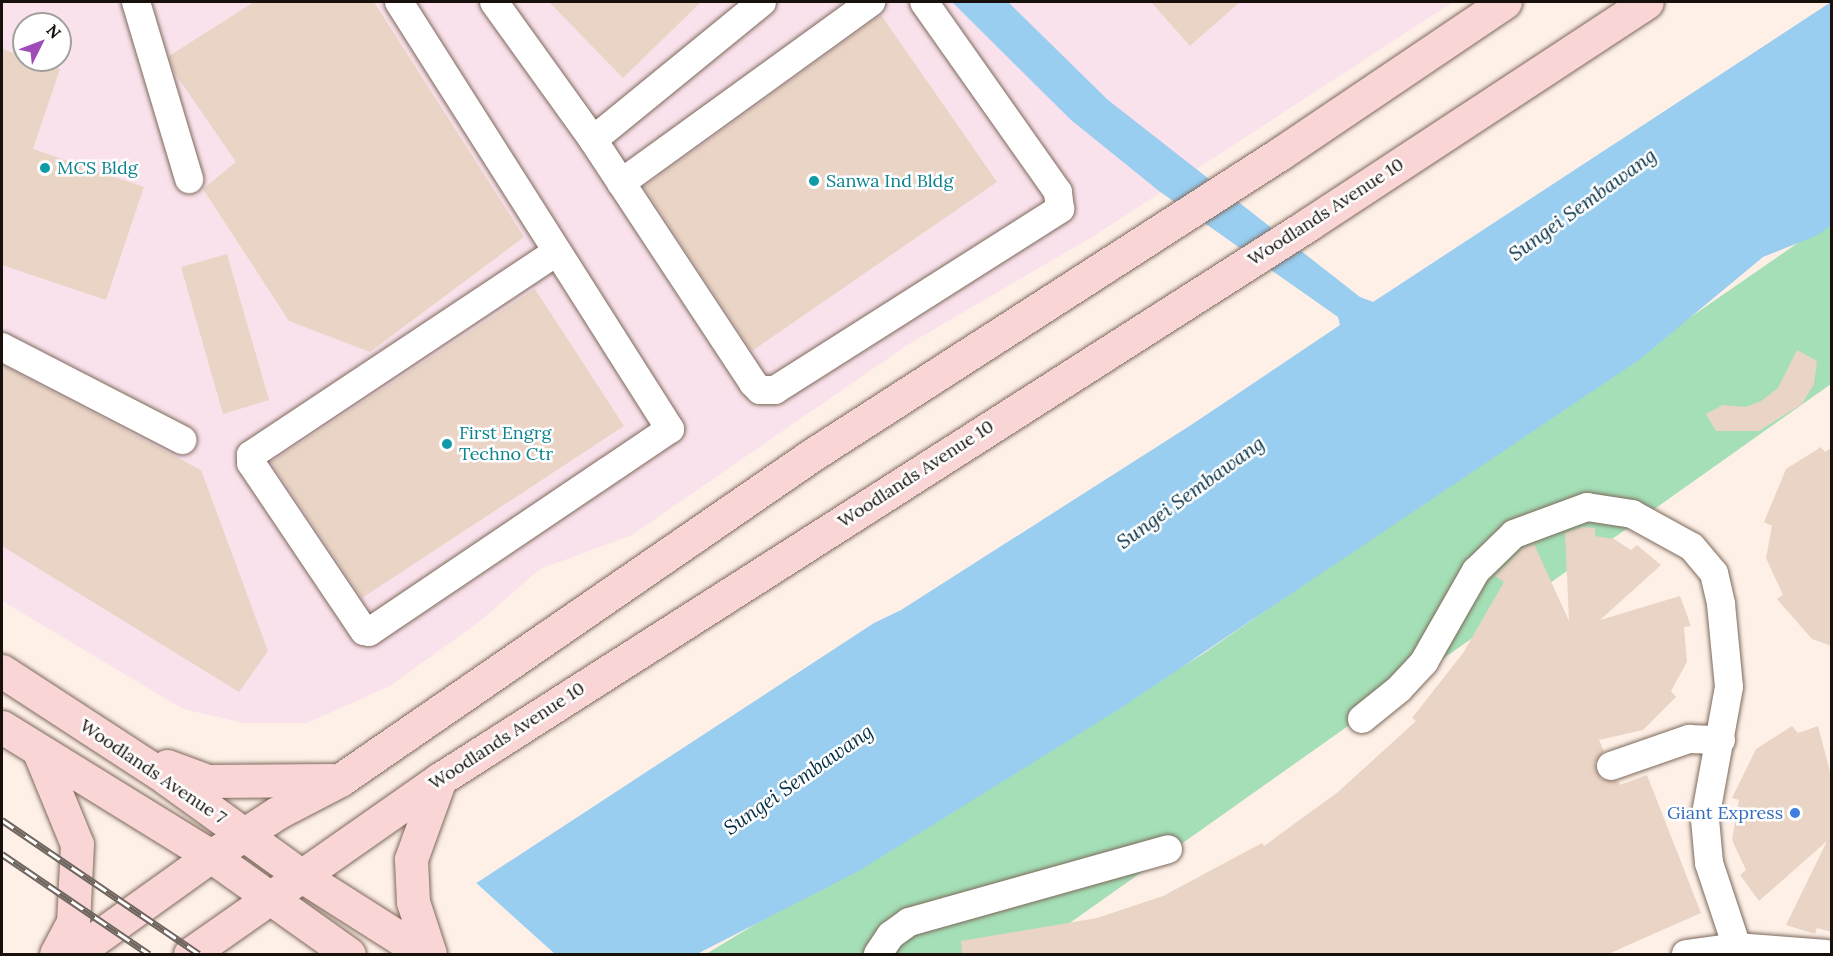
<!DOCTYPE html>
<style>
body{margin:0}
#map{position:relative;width:1833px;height:956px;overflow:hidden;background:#fef0e7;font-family:Lora,serif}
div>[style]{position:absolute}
.industrial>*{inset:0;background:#fae2ec}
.green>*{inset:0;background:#a4dfb7}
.water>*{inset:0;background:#99cef1}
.pier>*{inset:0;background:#fef0e7}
.building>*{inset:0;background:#ead4c5}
.roads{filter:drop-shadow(0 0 2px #7d695b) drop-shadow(0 0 2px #7d695b)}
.minor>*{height:28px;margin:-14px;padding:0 14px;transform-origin:14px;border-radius:14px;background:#fff}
.major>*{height:33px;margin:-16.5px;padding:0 16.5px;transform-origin:16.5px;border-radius:16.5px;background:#fad5d5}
.rail>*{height:7px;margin-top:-3.5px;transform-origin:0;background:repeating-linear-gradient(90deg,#fff 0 14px,#706660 0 28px);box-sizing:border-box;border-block:2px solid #706660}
.dots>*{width:16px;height:16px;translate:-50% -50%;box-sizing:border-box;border:3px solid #fff;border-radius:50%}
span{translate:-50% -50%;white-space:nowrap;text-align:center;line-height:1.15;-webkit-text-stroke:5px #fff;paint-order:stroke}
.culture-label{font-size:18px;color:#0d838f}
.left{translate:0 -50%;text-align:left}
.street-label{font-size:18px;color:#17100b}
.shop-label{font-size:18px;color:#366cbe}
.right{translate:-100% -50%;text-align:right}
.water-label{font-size:20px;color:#022e45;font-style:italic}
.frame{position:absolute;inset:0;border:3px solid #17100b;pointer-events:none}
.north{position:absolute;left:12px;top:12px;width:60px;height:60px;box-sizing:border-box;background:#fff;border:2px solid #a29f9d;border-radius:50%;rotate:48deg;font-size:16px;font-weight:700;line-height:24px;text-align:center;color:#17100b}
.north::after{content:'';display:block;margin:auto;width:21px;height:27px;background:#9f4cbb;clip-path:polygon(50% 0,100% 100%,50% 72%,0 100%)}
</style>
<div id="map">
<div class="industrial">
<i style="clip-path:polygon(evenodd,2px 2px,1453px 2px,1094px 236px,909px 344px,632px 535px,540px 569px,479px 622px,390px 686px,307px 723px,244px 723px,183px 709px,2px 601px,2px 2px,24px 24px,60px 24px,60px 60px,24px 60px,24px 24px)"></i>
</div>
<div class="green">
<i style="clip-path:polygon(1831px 220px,1831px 384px,1026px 954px,706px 954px,1203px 654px)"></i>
</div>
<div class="water">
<i style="clip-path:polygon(952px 2px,1008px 2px,1108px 100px,1360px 297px,1373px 302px,1831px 2px,1831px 225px,1818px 235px,1763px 257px,1639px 360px,1124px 706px,857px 872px,697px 954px,368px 954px,874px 623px,901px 610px,1191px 425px,1340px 325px,1338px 317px,1159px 191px,1071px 120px)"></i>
</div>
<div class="pier">
<i style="clip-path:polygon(474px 881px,555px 954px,365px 954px,366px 952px)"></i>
</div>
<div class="building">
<i style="clip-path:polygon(254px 2px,374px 2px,524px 237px,370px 352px,289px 321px,203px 189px,236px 162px,174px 72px,169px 56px)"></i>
<i style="clip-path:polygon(549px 2px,701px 2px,623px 78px)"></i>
<i style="clip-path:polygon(1151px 2px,1240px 2px,1190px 46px)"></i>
<i style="clip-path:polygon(881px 15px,997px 182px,752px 351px,644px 187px)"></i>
<i style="clip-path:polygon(2px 49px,24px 56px,24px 60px,60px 69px,33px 149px,144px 187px,106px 300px,2px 265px)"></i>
<i style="clip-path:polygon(227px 254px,269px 400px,223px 414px,181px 267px)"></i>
<i style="clip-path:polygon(535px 289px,624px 426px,362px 598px,271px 462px)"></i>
<i style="clip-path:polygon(1797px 350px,1817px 361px,1814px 384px,1802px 404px,1759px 431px,1716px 431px,1706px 414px,1723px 405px,1746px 407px,1761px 401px,1778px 388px)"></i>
<i style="clip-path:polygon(2px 365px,201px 470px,268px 651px,239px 692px,2px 546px)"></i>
<i style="clip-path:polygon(1821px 447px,1825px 452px,1832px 448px,1832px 646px,1812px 639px,1777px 599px,1783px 595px,1766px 558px,1772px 526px,1764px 522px,1786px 469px)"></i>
<i style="clip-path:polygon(1582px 527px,1595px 528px,1595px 536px,1614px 539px,1631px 550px,1637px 545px,1661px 565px,1600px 620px,1680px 596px,1691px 626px,1684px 627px,1687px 662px,1671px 691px,1676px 697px,1643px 730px,1599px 740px,1604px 751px,1595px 763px,1601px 779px,1618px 781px,1620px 785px,1647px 775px,1701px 913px,1608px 954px,962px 954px,961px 941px,1097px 918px,1163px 896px,1262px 843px,1264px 846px,1338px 792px,1416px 721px,1412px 718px,1463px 653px,1504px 582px,1495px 576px,1523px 548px,1534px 544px,1569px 621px,1565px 533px)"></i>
<i style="clip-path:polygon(1792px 726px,1798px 733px,1818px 726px,1832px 779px,1832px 932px,1817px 928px,1815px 934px,1786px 925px,1827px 841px,1759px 901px,1740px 875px,1746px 870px,1732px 840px,1739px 800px,1732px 798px,1756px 749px)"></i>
</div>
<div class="roads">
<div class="minor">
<i style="left:136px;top:2px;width:185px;rotate:73.3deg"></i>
<i style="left:399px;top:2px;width:506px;rotate:57.6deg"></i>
<i style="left:670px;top:429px;width:363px;rotate:146deg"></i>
<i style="left:369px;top:632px;width:5px;rotate:-169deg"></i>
<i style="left:364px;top:631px;width:202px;rotate:-123.9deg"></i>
<i style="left:251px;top:463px;width:8px;rotate:-90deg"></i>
<i style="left:251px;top:455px;width:366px;rotate:-33.6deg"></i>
<i style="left:494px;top:2px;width:170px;rotate:54.3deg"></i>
<i style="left:593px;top:140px;width:291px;rotate:56.6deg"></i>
<i style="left:753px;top:383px;width:10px;rotate:45deg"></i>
<i style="left:760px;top:390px;width:15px"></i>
<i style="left:775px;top:390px;width:338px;rotate:-32.4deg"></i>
<i style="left:1060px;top:209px;width:17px;rotate:-97deg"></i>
<i style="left:1058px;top:192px;width:232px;rotate:-125.2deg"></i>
<i style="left:593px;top:140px;width:218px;rotate:-39.2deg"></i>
<i style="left:621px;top:183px;width:309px;rotate:-35.9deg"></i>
<i style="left:2px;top:347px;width:203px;rotate:27.3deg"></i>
<i style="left:1362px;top:719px;width:48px;rotate:-39deg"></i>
<i style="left:1399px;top:689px;width:37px;rotate:-47deg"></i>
<i style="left:1424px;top:662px;width:105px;rotate:-60.3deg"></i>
<i style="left:1476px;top:571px;width:53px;rotate:-44.2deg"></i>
<i style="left:1514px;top:534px;width:78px;rotate:-20.3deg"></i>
<i style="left:1587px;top:507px;width:46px;rotate:8.8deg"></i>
<i style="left:1632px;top:514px;width:68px;rotate:28.8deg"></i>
<i style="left:1692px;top:547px;width:34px;rotate:50deg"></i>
<i style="left:1714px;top:573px;width:32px;rotate:77deg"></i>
<i style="left:1721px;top:604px;width:83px;rotate:84.5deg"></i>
<i style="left:1729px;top:687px;width:134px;rotate:100.3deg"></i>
<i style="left:1705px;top:819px;width:44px;rotate:84.8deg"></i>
<i style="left:1709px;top:863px;width:89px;rotate:71.6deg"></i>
<i style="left:1611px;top:766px;width:83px;rotate:-19.1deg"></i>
<i style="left:1689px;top:739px;width:32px;rotate:2deg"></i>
<i style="left:878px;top:954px;width:23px;rotate:-56deg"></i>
<i style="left:891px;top:935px;width:22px;rotate:-36deg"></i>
<i style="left:909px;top:922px;width:269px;rotate:-15.7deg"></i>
<i style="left:1686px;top:954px;width:51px;rotate:-7.8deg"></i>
<i style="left:1737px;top:947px;width:89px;rotate:4.5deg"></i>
</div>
<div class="major">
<i style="left:2px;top:671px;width:196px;rotate:33.1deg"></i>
<i style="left:166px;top:778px;width:168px;rotate:35.8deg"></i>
<i style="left:302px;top:876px;width:146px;rotate:32.4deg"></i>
<i style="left:2px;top:727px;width:246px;rotate:31.7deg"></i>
<i style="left:211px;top:856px;width:169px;rotate:35.4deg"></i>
<i style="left:40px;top:754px;width:97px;rotate:67.7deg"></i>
<i style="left:77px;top:844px;width:78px;rotate:92.9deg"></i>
<i style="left:73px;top:922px;width:36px;rotate:118deg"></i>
<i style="left:167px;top:766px;width:44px;rotate:20.1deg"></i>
<i style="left:208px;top:781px;width:123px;rotate:-0.5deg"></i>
<i style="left:74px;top:954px;width:168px;rotate:-35.6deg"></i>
<i style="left:211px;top:856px;width:79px;rotate:-33.1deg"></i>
<i style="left:277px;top:813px;width:71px;rotate:-27.6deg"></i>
<i style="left:340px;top:780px;width:573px;rotate:-34.55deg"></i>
<i style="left:812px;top:455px;width:558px;rotate:-32.78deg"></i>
<i style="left:1281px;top:153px;width:270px;rotate:-34deg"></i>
<i style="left:190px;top:954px;width:305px;rotate:-35deg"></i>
<i style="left:440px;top:779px;width:1031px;rotate:-32.56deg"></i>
<i style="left:1309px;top:224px;width:404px;rotate:-33.3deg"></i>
<i style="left:430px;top:954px;width:55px;rotate:-108.1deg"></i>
<i style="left:413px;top:902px;width:43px;rotate:-92.7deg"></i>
<i style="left:411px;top:859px;width:85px;rotate:-70.1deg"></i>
</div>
</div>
<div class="rail">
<i style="left:2px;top:820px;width:238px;rotate:34.2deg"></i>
<i style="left:2px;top:854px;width:178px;rotate:34.2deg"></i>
</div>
<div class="dots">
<i style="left:45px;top:168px;background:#0f9aa8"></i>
<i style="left:814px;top:181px;background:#0f9aa8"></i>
<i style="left:447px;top:444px;background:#0f9aa8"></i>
<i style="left:1795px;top:813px;background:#3f7fe0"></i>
</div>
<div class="culture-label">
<span class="left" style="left:57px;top:168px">MCS Bldg</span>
<span class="left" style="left:826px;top:181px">Sanwa Ind Bldg</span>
<span class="left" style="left:459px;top:444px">First Engrg<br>Techno Ctr</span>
</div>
<div class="street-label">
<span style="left:1326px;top:212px;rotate:-33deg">Woodlands Avenue 10</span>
<span style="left:916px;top:474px;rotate:-33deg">Woodlands Avenue 10</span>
<span style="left:507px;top:736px;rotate:-33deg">Woodlands Avenue 10</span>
<span style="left:153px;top:772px;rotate:34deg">Woodlands Avenue 7</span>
</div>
<div class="shop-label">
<span class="right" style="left:1783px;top:813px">Giant Express</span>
</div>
<div class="water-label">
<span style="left:1582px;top:204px;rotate:-36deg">Sungei Sembawang</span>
<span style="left:1190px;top:492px;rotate:-36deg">Sungei Sembawang</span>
<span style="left:798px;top:779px;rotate:-35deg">Sungei Sembawang</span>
</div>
<div class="frame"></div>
<div class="north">N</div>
</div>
